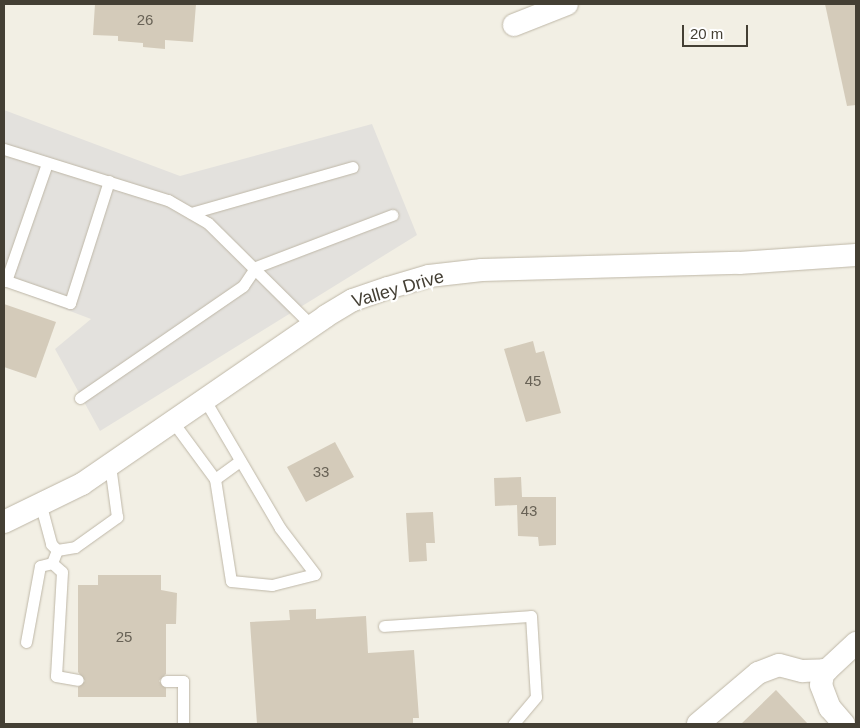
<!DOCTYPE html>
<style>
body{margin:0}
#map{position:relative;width:860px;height:728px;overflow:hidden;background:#f2efe4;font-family:Helvetica,sans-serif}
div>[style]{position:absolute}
.parking>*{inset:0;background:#e3e1dd}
.building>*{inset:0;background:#d4cbba}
.roads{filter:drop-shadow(0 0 1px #beb7a7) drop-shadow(0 0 1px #beb7a7)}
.lane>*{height:11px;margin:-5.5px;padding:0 5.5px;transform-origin:5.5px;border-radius:5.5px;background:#fff}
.street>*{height:22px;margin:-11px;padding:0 11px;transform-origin:11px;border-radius:11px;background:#fff}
span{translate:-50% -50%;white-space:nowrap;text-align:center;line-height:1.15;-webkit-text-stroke:4.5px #fff;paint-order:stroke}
.number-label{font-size:15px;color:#686256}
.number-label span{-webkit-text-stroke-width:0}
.street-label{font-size:18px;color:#443f34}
.frame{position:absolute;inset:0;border:5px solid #443f34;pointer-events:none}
.scale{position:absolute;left:682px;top:25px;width:66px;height:22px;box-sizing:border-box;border:2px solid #443f34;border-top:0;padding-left:6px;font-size:15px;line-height:18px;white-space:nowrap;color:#443f34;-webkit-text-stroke:4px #fff;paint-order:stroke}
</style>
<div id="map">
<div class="parking">
<i style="clip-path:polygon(4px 110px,180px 176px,372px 124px,417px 235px,100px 431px,55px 349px,91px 319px,4px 286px)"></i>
</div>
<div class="building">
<i style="clip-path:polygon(95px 4px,196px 4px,193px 42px,165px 40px,165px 49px,143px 47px,143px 43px,118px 41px,118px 36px,93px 35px)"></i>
<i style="clip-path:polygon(825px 4px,856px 4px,856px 105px,847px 106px)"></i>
<i style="clip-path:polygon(4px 304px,56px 322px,36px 378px,4px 367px)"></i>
<i style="clip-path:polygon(533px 341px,536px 353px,544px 351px,561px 413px,526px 422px,504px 349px)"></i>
<i style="clip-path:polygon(335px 442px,354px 477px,306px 502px,287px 467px)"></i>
<i style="clip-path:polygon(521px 477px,522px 497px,556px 497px,556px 545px,539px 546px,538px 537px,518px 536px,517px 505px,495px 506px,494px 478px)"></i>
<i style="clip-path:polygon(433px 512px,435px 543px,426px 543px,427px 561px,409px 562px,406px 513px)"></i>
<i style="clip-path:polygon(98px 575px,161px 575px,161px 590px,177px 593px,176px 624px,166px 624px,166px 674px,159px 681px,166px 688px,166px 697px,78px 697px,78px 687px,85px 681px,78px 672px,78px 585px,98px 585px)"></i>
<i style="clip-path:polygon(316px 609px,316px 619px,366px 616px,368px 653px,414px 650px,419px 718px,413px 718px,413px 724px,257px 724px,250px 622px,290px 620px,289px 610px)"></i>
<i style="clip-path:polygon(776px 690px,808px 724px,741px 724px)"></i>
</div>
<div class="roads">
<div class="lane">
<i style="left:4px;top:149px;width:172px;rotate:17.3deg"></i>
<i style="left:168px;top:200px;width:46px;rotate:29.9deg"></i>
<i style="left:208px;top:223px;width:146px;rotate:44.7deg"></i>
<i style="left:191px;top:213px;width:168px;rotate:-15.9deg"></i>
<i style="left:4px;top:280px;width:70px;rotate:19.2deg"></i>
<i style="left:70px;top:303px;width:128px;rotate:-72.3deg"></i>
<i style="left:6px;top:281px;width:125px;rotate:-70.8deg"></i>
<i style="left:80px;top:398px;width:198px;rotate:-34.5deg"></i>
<i style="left:243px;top:286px;width:23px;rotate:-56deg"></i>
<i style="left:256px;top:267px;width:146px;rotate:-20.9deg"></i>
<i style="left:173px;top:422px;width:71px;rotate:53.6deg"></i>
<i style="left:215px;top:479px;width:103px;rotate:81.1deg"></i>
<i style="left:231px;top:581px;width:41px;rotate:5.6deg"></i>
<i style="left:272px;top:585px;width:44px;rotate:-14.3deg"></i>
<i style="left:315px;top:574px;width:58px;rotate:-127.3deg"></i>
<i style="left:280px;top:528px;width:148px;rotate:-120.4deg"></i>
<i style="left:215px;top:479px;width:31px;rotate:-36deg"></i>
<i style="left:41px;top:506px;width:39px;rotate:75deg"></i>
<i style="left:51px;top:544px;width:8px;rotate:45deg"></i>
<i style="left:57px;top:550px;width:14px;rotate:111deg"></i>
<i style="left:52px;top:563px;width:13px;rotate:42deg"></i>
<i style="left:62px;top:572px;width:104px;rotate:93.3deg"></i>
<i style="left:56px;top:676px;width:22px;rotate:10deg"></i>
<i style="left:57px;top:550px;width:18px;rotate:-9deg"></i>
<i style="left:75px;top:547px;width:52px;rotate:-35.5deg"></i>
<i style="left:117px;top:517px;width:52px;rotate:-97.7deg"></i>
<i style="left:384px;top:626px;width:147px;rotate:-3.9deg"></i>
<i style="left:531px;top:616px;width:81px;rotate:86.5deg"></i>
<i style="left:536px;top:697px;width:35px;rotate:130deg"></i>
<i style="left:26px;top:642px;width:77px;rotate:-79.6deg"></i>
<i style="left:40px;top:566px;width:12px;rotate:-14deg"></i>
<i style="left:166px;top:681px;width:17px"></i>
<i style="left:183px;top:681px;width:43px;rotate:90deg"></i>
</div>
<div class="street">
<i style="left:514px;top:25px;width:57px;rotate:-21.6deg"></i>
<i style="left:4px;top:522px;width:87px;rotate:-26deg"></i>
<i style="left:82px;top:484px;width:296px;rotate:-34.5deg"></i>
<i style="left:326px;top:316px;width:31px;rotate:-31deg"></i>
<i style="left:353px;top:300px;width:37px;rotate:-19deg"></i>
<i style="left:388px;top:288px;width:43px;rotate:-16.3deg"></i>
<i style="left:429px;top:276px;width:53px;rotate:-6.5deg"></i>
<i style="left:482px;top:270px;width:257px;rotate:-1.6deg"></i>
<i style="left:739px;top:263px;width:117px;rotate:-3.9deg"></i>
<i style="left:824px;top:670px;width:15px;rotate:101deg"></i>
<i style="left:821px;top:685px;width:25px;rotate:69deg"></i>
<i style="left:830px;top:708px;width:21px;rotate:49deg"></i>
<i style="left:698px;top:724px;width:79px;rotate:-40.4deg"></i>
<i style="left:758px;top:673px;width:22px;rotate:-21deg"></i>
<i style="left:779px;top:665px;width:24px;rotate:15deg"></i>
<i style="left:802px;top:671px;width:25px;rotate:-2deg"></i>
<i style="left:827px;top:670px;width:40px;rotate:-43deg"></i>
</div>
</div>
<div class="number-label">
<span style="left:145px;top:20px">26</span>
<span style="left:533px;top:381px">45</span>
<span style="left:321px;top:472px">33</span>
<span style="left:529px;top:511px">43</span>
<span style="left:124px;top:637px">25</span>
</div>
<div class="street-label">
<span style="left:398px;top:289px;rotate:-16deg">Valley Drive</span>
</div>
<div class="frame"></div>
<div class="scale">20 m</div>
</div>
